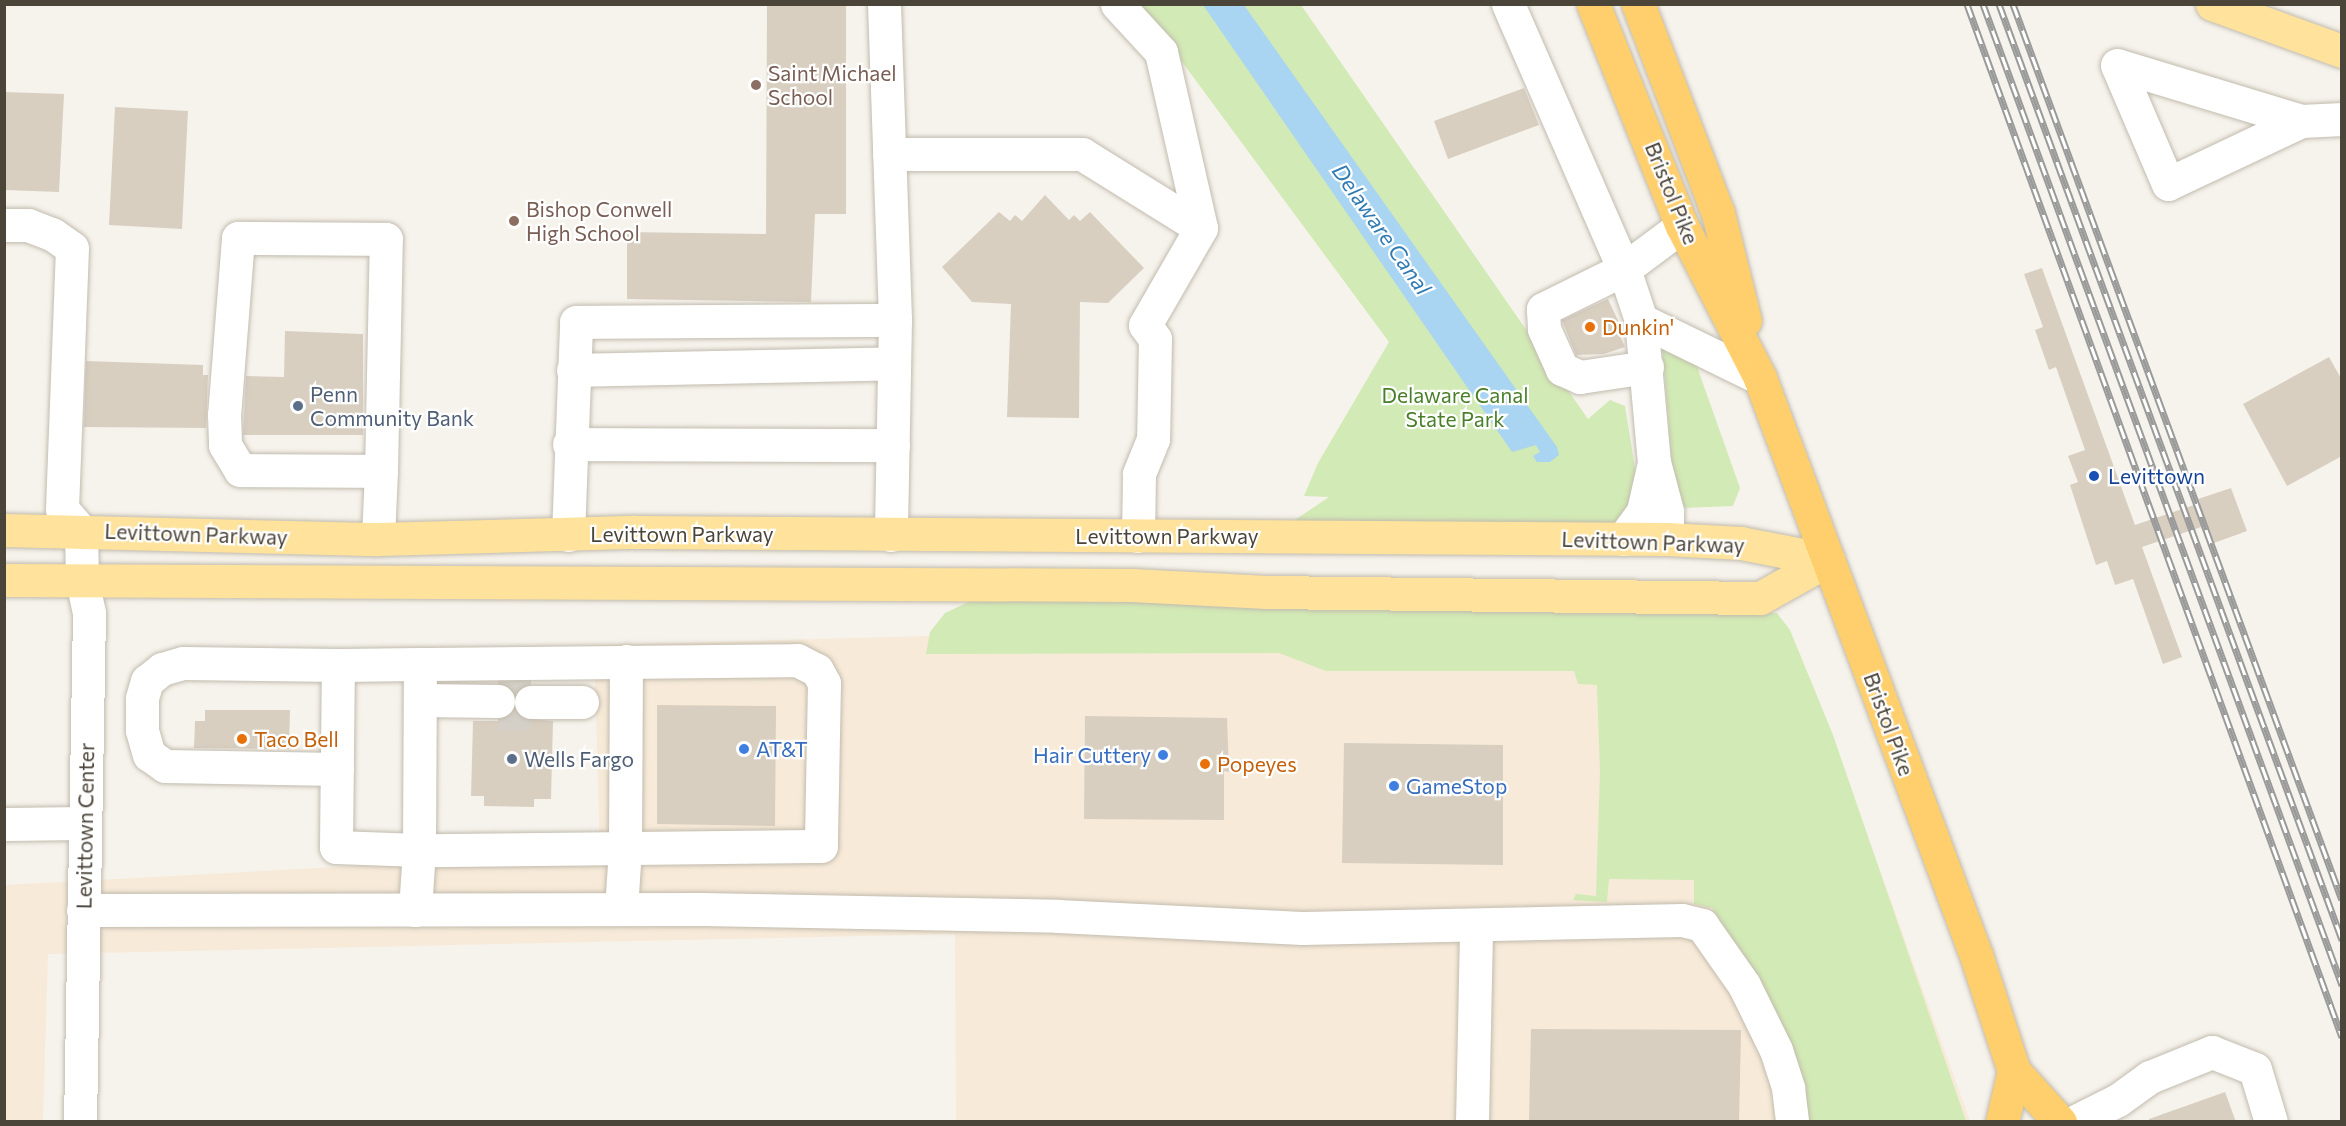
<!DOCTYPE html>
<style>
body{margin:0}
#map{position:relative;width:2346px;height:1126px;overflow:hidden;background:#f6f3ec;font-family:Commissioner,sans-serif}
div>[style]{position:absolute}
.commercial>*{inset:0;background:#f7ead8}
.green>*{inset:0;background:#d2eab5}
.water>*{inset:0;background:#a9d4f2}
.building>*{inset:0;background:#d8cfc1}
.minor-tunnel>*{height:33px;margin-top:-16.5px;transform-origin:0;background:repeating-linear-gradient(90deg,#d4d0c8 0 33px,transparent 0 49px)}
.roads{filter:drop-shadow(0 0 2px #c2bbae) drop-shadow(0 0 2px #c2bbae)}
.minor>*{height:33px;margin:-16.5px;padding:0 16.5px;transform-origin:16.5px;border-radius:16.5px;background:#fff}
.major>*{height:33px;margin:-16.5px;padding:0 16.5px;transform-origin:16.5px;border-radius:16.5px;background:#ffe39c}
.highway>*{height:33px;margin:-16.5px;padding:0 16.5px;transform-origin:16.5px;border-radius:16.5px;background:#ffcf6e}
.rail>*{height:7px;margin-top:-3.5px;transform-origin:0;background:repeating-linear-gradient(90deg,#fff 0 14px,#9a9a9a 0 28px);box-sizing:border-box;border-block:2px solid #9a9a9a}
.dots>*{width:16px;height:16px;translate:-50% -50%;box-sizing:border-box;border:3px solid #fff;border-radius:50%}
span{translate:-50% -50%;white-space:nowrap;text-align:center;line-height:1.15;-webkit-text-stroke:4.5px #fff;paint-order:stroke}
.education-label{font-size:21px;color:#785e54}
.left{translate:0 -50%;text-align:left}
.street-label{font-size:21px;color:#4b4439}
.food-label{font-size:21px;color:#c56008}
.service-label{font-size:21px;color:#4e5e75}
.park-label{font-size:21px;color:#4a7f2a}
.transit-label{font-size:21px;color:#164399}
.shop-label{font-size:21px;color:#366cbe}
.right{translate:-100% -50%;text-align:right}
.water-label{font-size:22px;color:#2e7ab2;font-style:italic}
.frame{position:absolute;inset:0;border:6px solid #4b4439;pointer-events:none}
</style>
<div id="map">
<div class="commercial">
<i style="clip-path:polygon(1777px 613px,1814px 687px,1970px 1121px,956px 1121px,955px 934px,48px 954px,43px 1121px,5px 1122px,5px 885px,600px 853px,594px 645px)"></i>
</div>
<div class="green">
<i style="clip-path:polygon(1140px 5px,1301px 5px,1588px 419px,1610px 400px,1625px 406px,1640px 499px,1614px 527px,1292px 522px,1329px 497px,1304px 496px,1318px 463px,1389px 342px)"></i>
<i style="clip-path:polygon(1662px 343px,1694px 358px,1740px 488px,1733px 506px,1684px 508px,1675px 504px)"></i>
<i style="clip-path:polygon(977px 598px,1569px 613px,1777px 613px,1790px 630px,1833px 735px,1966px 1121px,1798px 1121px,1771px 1004px,1712px 908px,1694px 904px,1694px 880px,1609px 879px,1607px 902px,1573px 900px,1576px 894px,1596px 896px,1600px 772px,1597px 685px,1578px 684px,1574px 671px,1326px 671px,1279px 653px,926px 654px,930px 632px,945px 613px)"></i>
</div>
<div class="water">
<i style="clip-path:polygon(1203px 5px,1244px 5px,1557px 447px,1559px 455px,1550px 462px,1537px 462px,1533px 456px,1540px 452px,1536px 445px,1512px 452px)"></i>
</div>
<div class="building">
<i style="clip-path:polygon(767px 4px,846px 4px,846px 214px,815px 214px,811px 302px,627px 299px,627px 232px,766px 234px)"></i>
<i style="clip-path:polygon(1524px 88px,1539px 125px,1448px 159px,1434px 121px)"></i>
<i style="clip-path:polygon(4px 92px,64px 94px,59px 192px,4px 190px)"></i>
<i style="clip-path:polygon(115px 107px,188px 111px,182px 229px,109px 225px)"></i>
<i style="clip-path:polygon(1045px 195px,1069px 220px,1074px 215px,1080px 221px,1090px 212px,1144px 268px,1108px 303px,1080px 302px,1079px 418px,1007px 417px,1011px 304px,972px 302px,942px 267px,999px 212px,1010px 221px,1015px 215px,1022px 221px)"></i>
<i style="clip-path:polygon(2042px 268px,2135px 525px,2200px 503px,2198px 499px,2231px 488px,2247px 531px,2214px 543px,2207px 525px,2142px 547px,2182px 657px,2163px 664px,2133px 579px,2115px 585px,2107px 561px,2096px 565px,2070px 485px,2078px 482px,2068px 456px,2085px 450px,2056px 367px,2049px 370px,2035px 330px,2043px 327px,2024px 274px)"></i>
<i style="clip-path:polygon(1608px 299px,1623px 331px,1620px 336px,1625px 347px,1604px 354px,1576px 355px,1562px 320px)"></i>
<i style="clip-path:polygon(285px 331px,363px 334px,363px 435px,243px 435px,246px 376px,284px 377px)"></i>
<i style="clip-path:polygon(2329px 357px,2342px 380px,2342px 456px,2287px 486px,2243px 404px)"></i>
<i style="clip-path:polygon(86px 361px,203px 365px,203px 375px,208px 375px,206px 428px,84px 427px)"></i>
<i style="clip-path:polygon(657px 705px,776px 706px,775px 826px,657px 824px)"></i>
<i style="clip-path:polygon(205px 710px,290px 710px,289px 749px,194px 748px,195px 721px,205px 721px)"></i>
<i style="clip-path:polygon(514px 710px,522px 718px,553px 721px,551px 799px,534px 799px,534px 807px,484px 806px,484px 796px,471px 796px,473px 721px,498px 721px)"></i>
<i style="clip-path:polygon(1085px 716px,1227px 718px,1229px 772px,1224px 771px,1224px 820px,1084px 819px)"></i>
<i style="clip-path:polygon(1344px 743px,1503px 745px,1503px 865px,1342px 863px)"></i>
<i style="clip-path:polygon(1531px 1029px,1741px 1030px,1739px 1122px,1529px 1122px)"></i>
<i style="clip-path:polygon(2225px 1092px,2236px 1122px,2149px 1122px,2149px 1119px)"></i>
</div>
<div class="minor-tunnel">
<i style="left:498px;top:691px;width:34px"></i>
<i style="left:498px;top:714px;width:33px"></i>
</div>
<div class="roads">
<div class="minor">
<i style="left:884px;top:4px;width:316px;rotate:88deg"></i>
<i style="left:1117px;top:4px;width:65px;rotate:47.5deg"></i>
<i style="left:1161px;top:52px;width:180px;rotate:77.2deg"></i>
<i style="left:1508px;top:4px;width:289px;rotate:66.4deg"></i>
<i style="left:1624px;top:269px;width:54px;rotate:71.6deg"></i>
<i style="left:1641px;top:320px;width:143px;rotate:84.8deg"></i>
<i style="left:1654px;top:462px;width:51px;rotate:75.1deg"></i>
<i style="left:1667px;top:511px;width:28px;rotate:90deg"></i>
<i style="left:2301px;top:121px;width:147px;rotate:154.7deg"></i>
<i style="left:2168px;top:184px;width:129px;rotate:-113.2deg"></i>
<i style="left:2117px;top:65px;width:192px;rotate:16.9deg"></i>
<i style="left:2301px;top:121px;width:41px;rotate:-2.8deg"></i>
<i style="left:889px;top:154px;width:193px"></i>
<i style="left:1082px;top:154px;width:140px;rotate:31.9deg"></i>
<i style="left:1201px;top:228px;width:112px;rotate:120deg"></i>
<i style="left:1145px;top:325px;width:17px;rotate:54deg"></i>
<i style="left:1155px;top:339px;width:100px;rotate:91.1deg"></i>
<i style="left:1153px;top:439px;width:38px;rotate:112deg"></i>
<i style="left:1139px;top:474px;width:62px;rotate:90.9deg"></i>
<i style="left:4px;top:225px;width:24px"></i>
<i style="left:28px;top:225px;width:26px;rotate:21deg"></i>
<i style="left:52px;top:234px;width:24px;rotate:35deg"></i>
<i style="left:72px;top:248px;width:261px;rotate:92.2deg"></i>
<i style="left:62px;top:509px;width:29px;rotate:49deg"></i>
<i style="left:81px;top:531px;width:49px;rotate:88.8deg"></i>
<i style="left:82px;top:580px;width:34px;rotate:78deg"></i>
<i style="left:89px;top:613px;width:509px;rotate:91.01deg"></i>
<i style="left:1641px;top:320px;width:132px;rotate:26deg"></i>
<i style="left:1647px;top:367px;width:68px;rotate:171.5deg"></i>
<i style="left:1580px;top:377px;width:20px;rotate:-156deg"></i>
<i style="left:1562px;top:369px;width:44px;rotate:-114.2deg"></i>
<i style="left:1544px;top:329px;width:20px;rotate:-93deg"></i>
<i style="left:1543px;top:309px;width:90px;rotate:-26.3deg"></i>
<i style="left:1624px;top:269px;width:72px;rotate:-36.6deg"></i>
<i style="left:573px;top:370px;width:321px;rotate:-1.2deg"></i>
<i style="left:569px;top:444px;width:324px;rotate:0.2deg"></i>
<i style="left:568px;top:535px;width:213px;rotate:-87.8deg"></i>
<i style="left:576px;top:322px;width:319px;rotate:-0.4deg"></i>
<i style="left:895px;top:320px;width:215px;rotate:91.1deg"></i>
<i style="left:378px;top:539px;width:68px;rotate:-87.5deg"></i>
<i style="left:381px;top:471px;width:232px;rotate:-88.8deg"></i>
<i style="left:386px;top:239px;width:148px;rotate:-179.6deg"></i>
<i style="left:238px;top:238px;width:177px;rotate:94.5deg"></i>
<i style="left:224px;top:414px;width:31px;rotate:88deg"></i>
<i style="left:225px;top:445px;width:29px;rotate:59deg"></i>
<i style="left:240px;top:470px;width:141px;rotate:0.4deg"></i>
<i style="left:1623px;top:539px;width:34px;rotate:-54deg"></i>
<i style="left:1643px;top:511px;width:45px;rotate:-77.2deg"></i>
<i style="left:797px;top:660px;width:22px;rotate:27deg"></i>
<i style="left:817px;top:670px;width:15px;rotate:62deg"></i>
<i style="left:824px;top:683px;width:163px;rotate:91.1deg"></i>
<i style="left:821px;top:846px;width:402px;rotate:179.4deg"></i>
<i style="left:419px;top:850px;width:186px;rotate:-89.7deg"></i>
<i style="left:420px;top:664px;width:377px;rotate:-0.6deg"></i>
<i style="left:420px;top:700px;width:78px;rotate:0.7deg"></i>
<i style="left:531px;top:702px;width:51px"></i>
<i style="left:337px;top:769px;width:172px;rotate:-179deg"></i>
<i style="left:165px;top:766px;width:19px;rotate:-145deg"></i>
<i style="left:149px;top:755px;width:26px;rotate:-106deg"></i>
<i style="left:142px;top:730px;width:32px;rotate:-90deg"></i>
<i style="left:142px;top:698px;width:18px;rotate:-74deg"></i>
<i style="left:147px;top:681px;width:19px;rotate:-39deg"></i>
<i style="left:162px;top:669px;width:22px;rotate:-16deg"></i>
<i style="left:183px;top:663px;width:155px;rotate:0.7deg"></i>
<i style="left:4px;top:824px;width:81px;rotate:-0.7deg"></i>
<i style="left:621px;top:909px;width:61px;rotate:-86.2deg"></i>
<i style="left:625px;top:848px;width:187px;rotate:-89.7deg"></i>
<i style="left:83px;top:910px;width:619px;rotate:-0.09deg"></i>
<i style="left:702px;top:909px;width:356px;rotate:1.1deg"></i>
<i style="left:1058px;top:916px;width:244px;rotate:2.8deg"></i>
<i style="left:1302px;top:928px;width:380px;rotate:-1.2deg"></i>
<i style="left:1682px;top:920px;width:21px;rotate:14deg"></i>
<i style="left:1702px;top:925px;width:73px;rotate:55deg"></i>
<i style="left:1744px;top:985px;width:72px;rotate:63.8deg"></i>
<i style="left:1776px;top:1050px;width:40px;rotate:72deg"></i>
<i style="left:1788px;top:1088px;width:34px;rotate:83deg"></i>
<i style="left:415px;top:910px;width:60px;rotate:-86.2deg"></i>
<i style="left:419px;top:850px;width:83px;rotate:-177.9deg"></i>
<i style="left:336px;top:847px;width:182px;rotate:-89.4deg"></i>
<i style="left:338px;top:665px;width:82px;rotate:-0.7deg"></i>
<i style="left:1472px;top:1122px;width:196px;rotate:-88.8deg"></i>
<i style="left:2074px;top:1122px;width:49px;rotate:-26.6deg"></i>
<i style="left:2118px;top:1100px;width:39px;rotate:-36deg"></i>
<i style="left:2150px;top:1077px;width:67px;rotate:-22deg"></i>
<i style="left:2212px;top:1052px;width:46px;rotate:21.6deg"></i>
<i style="left:2255px;top:1069px;width:55px;rotate:73.2deg"></i>
</div>
<div class="major">
<i style="left:2212px;top:4px;width:138px;rotate:19.9deg"></i>
<i style="left:4px;top:530px;width:374px;rotate:1.4deg"></i>
<i style="left:378px;top:539px;width:257px;rotate:-1.6deg"></i>
<i style="left:635px;top:532px;width:1032px;rotate:0.39deg"></i>
<i style="left:1667px;top:539px;width:74px;rotate:3.1deg"></i>
<i style="left:1741px;top:543px;width:89px;rotate:11.1deg"></i>
<i style="left:4px;top:580px;width:1128px;rotate:0.25deg"></i>
<i style="left:1132px;top:585px;width:135px;rotate:3deg"></i>
<i style="left:1267px;top:592px;width:493px;rotate:0.7deg"></i>
<i style="left:1760px;top:598px;width:78px;rotate:-29.2deg"></i>
</div>
<div class="highway">
<i style="left:1593px;top:4px;width:239px;rotate:68.2deg"></i>
<i style="left:1682px;top:226px;width:171px;rotate:62.8deg"></i>
<i style="left:1760px;top:378px;width:616px;rotate:69.48deg"></i>
<i style="left:1976px;top:955px;width:122px;rotate:71.9deg"></i>
<i style="left:2014px;top:1071px;width:69px;rotate:48deg"></i>
<i style="left:1638px;top:4px;width:224px;rotate:69.1deg"></i>
<i style="left:1718px;top:213px;width:111px;rotate:76deg"></i>
<i style="left:2002px;top:1122px;width:52px;rotate:-76.8deg"></i>
</div>
</div>
<div class="rail">
<i style="left:1967px;top:4px;width:1099px;rotate:70.05deg"></i>
<i style="left:1983px;top:4px;width:1045px;rotate:69.9deg"></i>
<i style="left:1999px;top:4px;width:997px;rotate:69.87deg"></i>
<i style="left:2013px;top:4px;width:954px;rotate:69.84deg"></i>
</div>
<div class="dots">
<i style="left:756px;top:85px;background:#8d6e63"></i>
<i style="left:514px;top:221px;background:#8d6e63"></i>
<i style="left:1590px;top:327px;background:#e8710a"></i>
<i style="left:298px;top:406px;background:#5c6f8a"></i>
<i style="left:2094px;top:476px;background:#1a4fb4"></i>
<i style="left:242px;top:739px;background:#e8710a"></i>
<i style="left:744px;top:749px;background:#3f7fe0"></i>
<i style="left:1163px;top:755px;background:#3f7fe0"></i>
<i style="left:512px;top:759px;background:#5c6f8a"></i>
<i style="left:1205px;top:764px;background:#e8710a"></i>
<i style="left:1394px;top:786px;background:#3f7fe0"></i>
</div>
<div class="education-label">
<span class="left" style="left:768px;top:85px">Saint Michael<br>School</span>
<span class="left" style="left:526px;top:221px">Bishop Conwell<br>High School</span>
</div>
<div class="street-label">
<span style="left:1672px;top:193px;rotate:68deg">Bristol Pike</span>
<span style="left:196px;top:534px;rotate:2deg">Levittown Parkway</span>
<span style="left:682px;top:534px">Levittown Parkway</span>
<span style="left:1167px;top:536px">Levittown Parkway</span>
<span style="left:1653px;top:542px;rotate:2deg">Levittown Parkway</span>
<span style="left:1889px;top:724px;rotate:70deg">Bristol Pike</span>
<span style="left:85px;top:826px;rotate:-89deg">Levittown Center</span>
</div>
<div class="food-label">
<span class="left" style="left:1602px;top:327px">Dunkin'</span>
<span class="left" style="left:254px;top:739px">Taco Bell</span>
<span class="left" style="left:1217px;top:764px">Popeyes</span>
</div>
<div class="service-label">
<span class="left" style="left:310px;top:406px">Penn<br>Community Bank</span>
<span class="left" style="left:524px;top:759px">Wells Fargo</span>
</div>
<div class="park-label">
<span style="left:1455px;top:407px">Delaware Canal<br>State Park</span>
</div>
<div class="transit-label">
<span class="left" style="left:2108px;top:476px">Levittown</span>
</div>
<div class="shop-label">
<span class="left" style="left:756px;top:749px">AT&amp;T</span>
<span class="right" style="left:1151px;top:755px">Hair Cuttery</span>
<span class="left" style="left:1406px;top:786px">GameStop</span>
</div>
<div class="water-label">
<span style="left:1382px;top:229px;rotate:55deg">Delaware Canal</span>
</div>
<div class="frame"></div>
</div>
